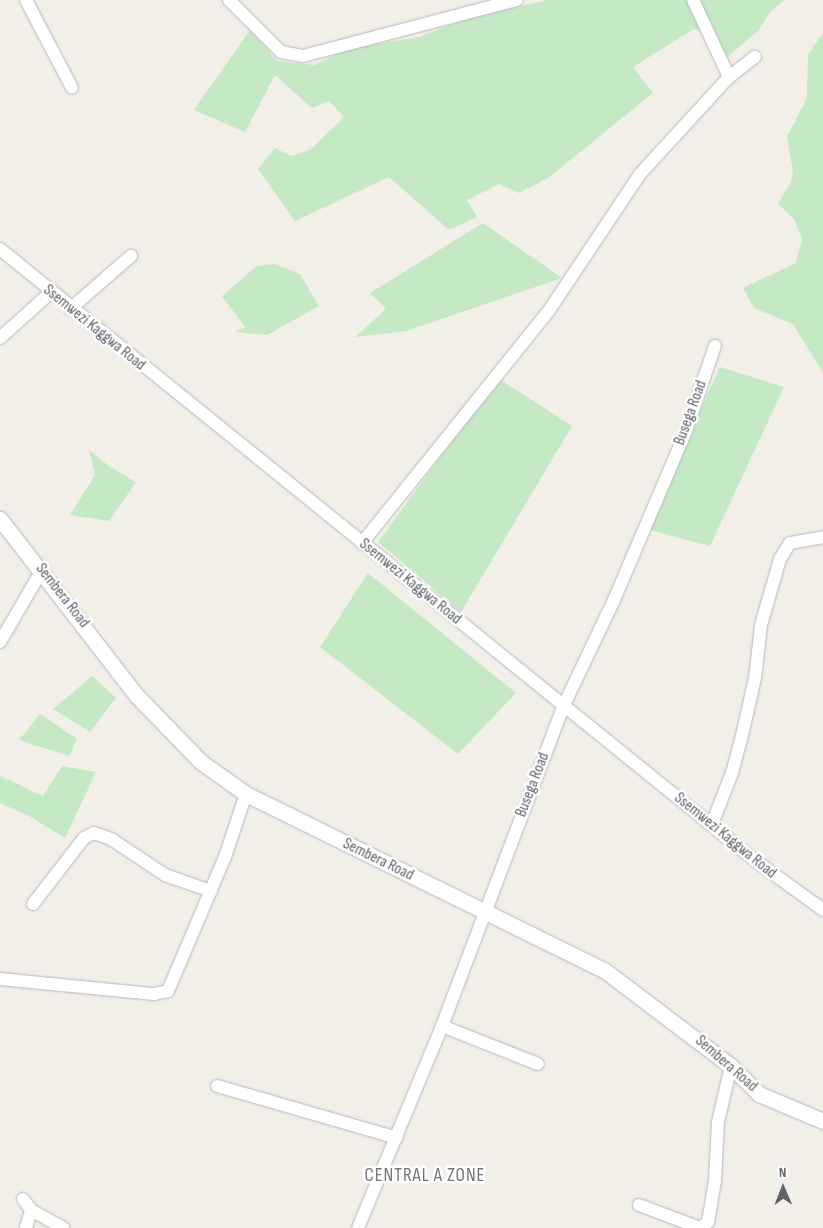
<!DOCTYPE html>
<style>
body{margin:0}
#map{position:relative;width:823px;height:1228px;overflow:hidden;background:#f1efe8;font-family:"Sofia Sans Condensed",sans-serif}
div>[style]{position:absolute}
.green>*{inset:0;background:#c5e8c5}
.roads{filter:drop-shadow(0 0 1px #b5b8bc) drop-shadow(0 0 1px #b5b8bc)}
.minor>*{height:12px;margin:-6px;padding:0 6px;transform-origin:6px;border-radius:6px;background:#fff}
.tertiary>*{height:15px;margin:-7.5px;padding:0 7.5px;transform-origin:7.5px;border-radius:7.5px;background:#fff}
span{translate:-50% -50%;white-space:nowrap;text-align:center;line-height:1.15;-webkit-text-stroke:5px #fff;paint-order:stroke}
.street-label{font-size:16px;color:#5f6368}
.quarter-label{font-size:19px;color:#70757a;letter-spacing:1px}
.north{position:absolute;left:758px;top:1163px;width:50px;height:50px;-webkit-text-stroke:4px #fff;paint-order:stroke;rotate:359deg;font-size:14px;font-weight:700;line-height:20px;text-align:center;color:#5f6368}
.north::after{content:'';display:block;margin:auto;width:18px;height:22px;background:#5f6368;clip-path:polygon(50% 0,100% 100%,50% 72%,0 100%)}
</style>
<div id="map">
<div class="green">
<i style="clip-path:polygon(548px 0,784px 0,770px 12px,758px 31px,726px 58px,712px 36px,694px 29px,633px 67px,653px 93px,548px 178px,519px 193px,499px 184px,467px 200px,477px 217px,449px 230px,389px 177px,295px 221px,258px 169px,275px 148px,291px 156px,310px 150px,344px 117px,329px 101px,312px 108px,275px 75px,245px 132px,194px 110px,250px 30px,277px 61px,314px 65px,348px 49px,419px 37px,470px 17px)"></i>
<i style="clip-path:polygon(823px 33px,823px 373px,793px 324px,754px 308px,743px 288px,796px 263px,802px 239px,794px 219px,778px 204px,791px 182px,793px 171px,787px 137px,807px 98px,808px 54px)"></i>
<i style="clip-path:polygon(483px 223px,562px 278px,406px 331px,355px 337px,386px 309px,370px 293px)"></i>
<i style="clip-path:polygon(275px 264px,300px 274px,319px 306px,267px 335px,235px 332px,245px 327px,222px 296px,257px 266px)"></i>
<i style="clip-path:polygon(720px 367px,784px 387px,710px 546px,646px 529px)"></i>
<i style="clip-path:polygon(498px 378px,572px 426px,461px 612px,378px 542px)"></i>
<i style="clip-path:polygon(89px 450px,110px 467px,136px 482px,109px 521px,70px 515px,95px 475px)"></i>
<i style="clip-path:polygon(368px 573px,516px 693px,458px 754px,320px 647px)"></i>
<i style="clip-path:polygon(92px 676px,116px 698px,90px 732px,53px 709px)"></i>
<i style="clip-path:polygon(40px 714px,77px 739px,69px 756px,19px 740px)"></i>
<i style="clip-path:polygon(62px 766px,96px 772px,65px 838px,29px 816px,0 803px,0 776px,43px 796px)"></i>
</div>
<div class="roads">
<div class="minor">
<i style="left:26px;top:0;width:99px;rotate:62.4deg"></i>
<i style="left:229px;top:0;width:74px;rotate:45deg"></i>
<i style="left:281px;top:52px;width:22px;rotate:10deg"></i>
<i style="left:303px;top:56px;width:221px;rotate:-14.7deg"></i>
<i style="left:693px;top:0;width:85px;rotate:64.9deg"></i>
<i style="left:0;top:249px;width:974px;rotate:39deg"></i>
<i style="left:757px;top:862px;width:82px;rotate:36deg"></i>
<i style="left:70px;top:309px;width:81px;rotate:-41deg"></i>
<i style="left:0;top:338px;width:67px;rotate:-42deg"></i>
<i style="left:362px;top:543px;width:300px;rotate:-51.2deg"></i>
<i style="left:550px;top:309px;width:162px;rotate:-56.3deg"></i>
<i style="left:640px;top:174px;width:132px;rotate:-47.5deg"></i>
<i style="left:729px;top:77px;width:33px;rotate:-38deg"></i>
<i style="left:0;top:642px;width:83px;rotate:-59.7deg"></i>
<i style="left:712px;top:824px;width:55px;rotate:-68.6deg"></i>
<i style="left:732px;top:773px;width:34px;rotate:-75deg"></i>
<i style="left:741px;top:740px;width:64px;rotate:-77.3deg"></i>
<i style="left:755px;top:678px;width:53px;rotate:-83.5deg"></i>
<i style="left:761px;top:625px;width:69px;rotate:-73.9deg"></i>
<i style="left:780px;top:559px;width:19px;rotate:-58deg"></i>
<i style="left:790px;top:543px;width:34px;rotate:-10deg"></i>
<i style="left:33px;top:904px;width:83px;rotate:-52.3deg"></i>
<i style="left:84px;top:838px;width:11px;rotate:-27deg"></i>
<i style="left:94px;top:833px;width:18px;rotate:19deg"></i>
<i style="left:111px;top:839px;width:65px;rotate:33.7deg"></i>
<i style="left:165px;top:875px;width:49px;rotate:19.2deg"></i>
<i style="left:0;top:979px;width:155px;rotate:5.6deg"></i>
<i style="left:154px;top:994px;width:14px;rotate:-12deg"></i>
<i style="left:168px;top:991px;width:146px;rotate:-67deg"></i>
<i style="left:225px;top:857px;width:66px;rotate:-71.6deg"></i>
<i style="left:442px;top:1026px;width:103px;rotate:21.6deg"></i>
<i style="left:217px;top:1086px;width:187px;rotate:16.1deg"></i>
<i style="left:23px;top:1199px;width:14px;rotate:54deg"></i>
<i style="left:31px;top:1210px;width:37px;rotate:29deg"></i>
<i style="left:639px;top:1205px;width:65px;rotate:20.7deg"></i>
<i style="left:700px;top:1228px;width:10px;rotate:-37deg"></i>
<i style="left:708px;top:1222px;width:42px;rotate:-80.3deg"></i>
<i style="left:715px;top:1181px;width:59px;rotate:-87.1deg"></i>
<i style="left:718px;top:1122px;width:57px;rotate:-76.9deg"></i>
<i style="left:26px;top:1228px;width:19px;rotate:-74deg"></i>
<i style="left:358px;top:1228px;width:219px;rotate:-67.4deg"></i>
<i style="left:442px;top:1026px;width:341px;rotate:-69.2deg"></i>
<i style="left:563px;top:707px;width:119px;rotate:-64.5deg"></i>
<i style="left:614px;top:600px;width:184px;rotate:-66.9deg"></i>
<i style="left:686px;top:431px;width:90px;rotate:-71.2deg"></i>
</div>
<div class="tertiary">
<i style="left:0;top:519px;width:224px;rotate:52.3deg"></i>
<i style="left:137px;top:696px;width:92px;rotate:45.9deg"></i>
<i style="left:201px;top:762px;width:55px;rotate:35.4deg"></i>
<i style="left:246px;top:794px;width:399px;rotate:26.2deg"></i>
<i style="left:604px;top:970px;width:159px;rotate:37.1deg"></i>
<i style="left:731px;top:1066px;width:40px;rotate:45deg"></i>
<i style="left:759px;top:1094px;width:69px;rotate:22.9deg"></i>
</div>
</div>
<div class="street-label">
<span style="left:94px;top:328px;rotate:39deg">Ssemwezi Kaggwa Road</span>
<span style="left:691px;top:413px;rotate:-70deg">Busega Road</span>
<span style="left:410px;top:582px;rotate:39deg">Ssemwezi Kaggwa Road</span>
<span style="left:62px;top:596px;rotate:52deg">Sembera Road</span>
<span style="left:533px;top:785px;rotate:-69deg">Busega Road</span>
<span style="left:725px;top:836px;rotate:39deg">Ssemwezi Kaggwa Road</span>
<span style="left:378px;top:860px;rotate:26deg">Sembera Road</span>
<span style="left:726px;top:1064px;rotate:41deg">Sembera Road</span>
</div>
<div class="quarter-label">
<span style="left:425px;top:1176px">CENTRAL A ZONE</span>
</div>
<div class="north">N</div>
</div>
